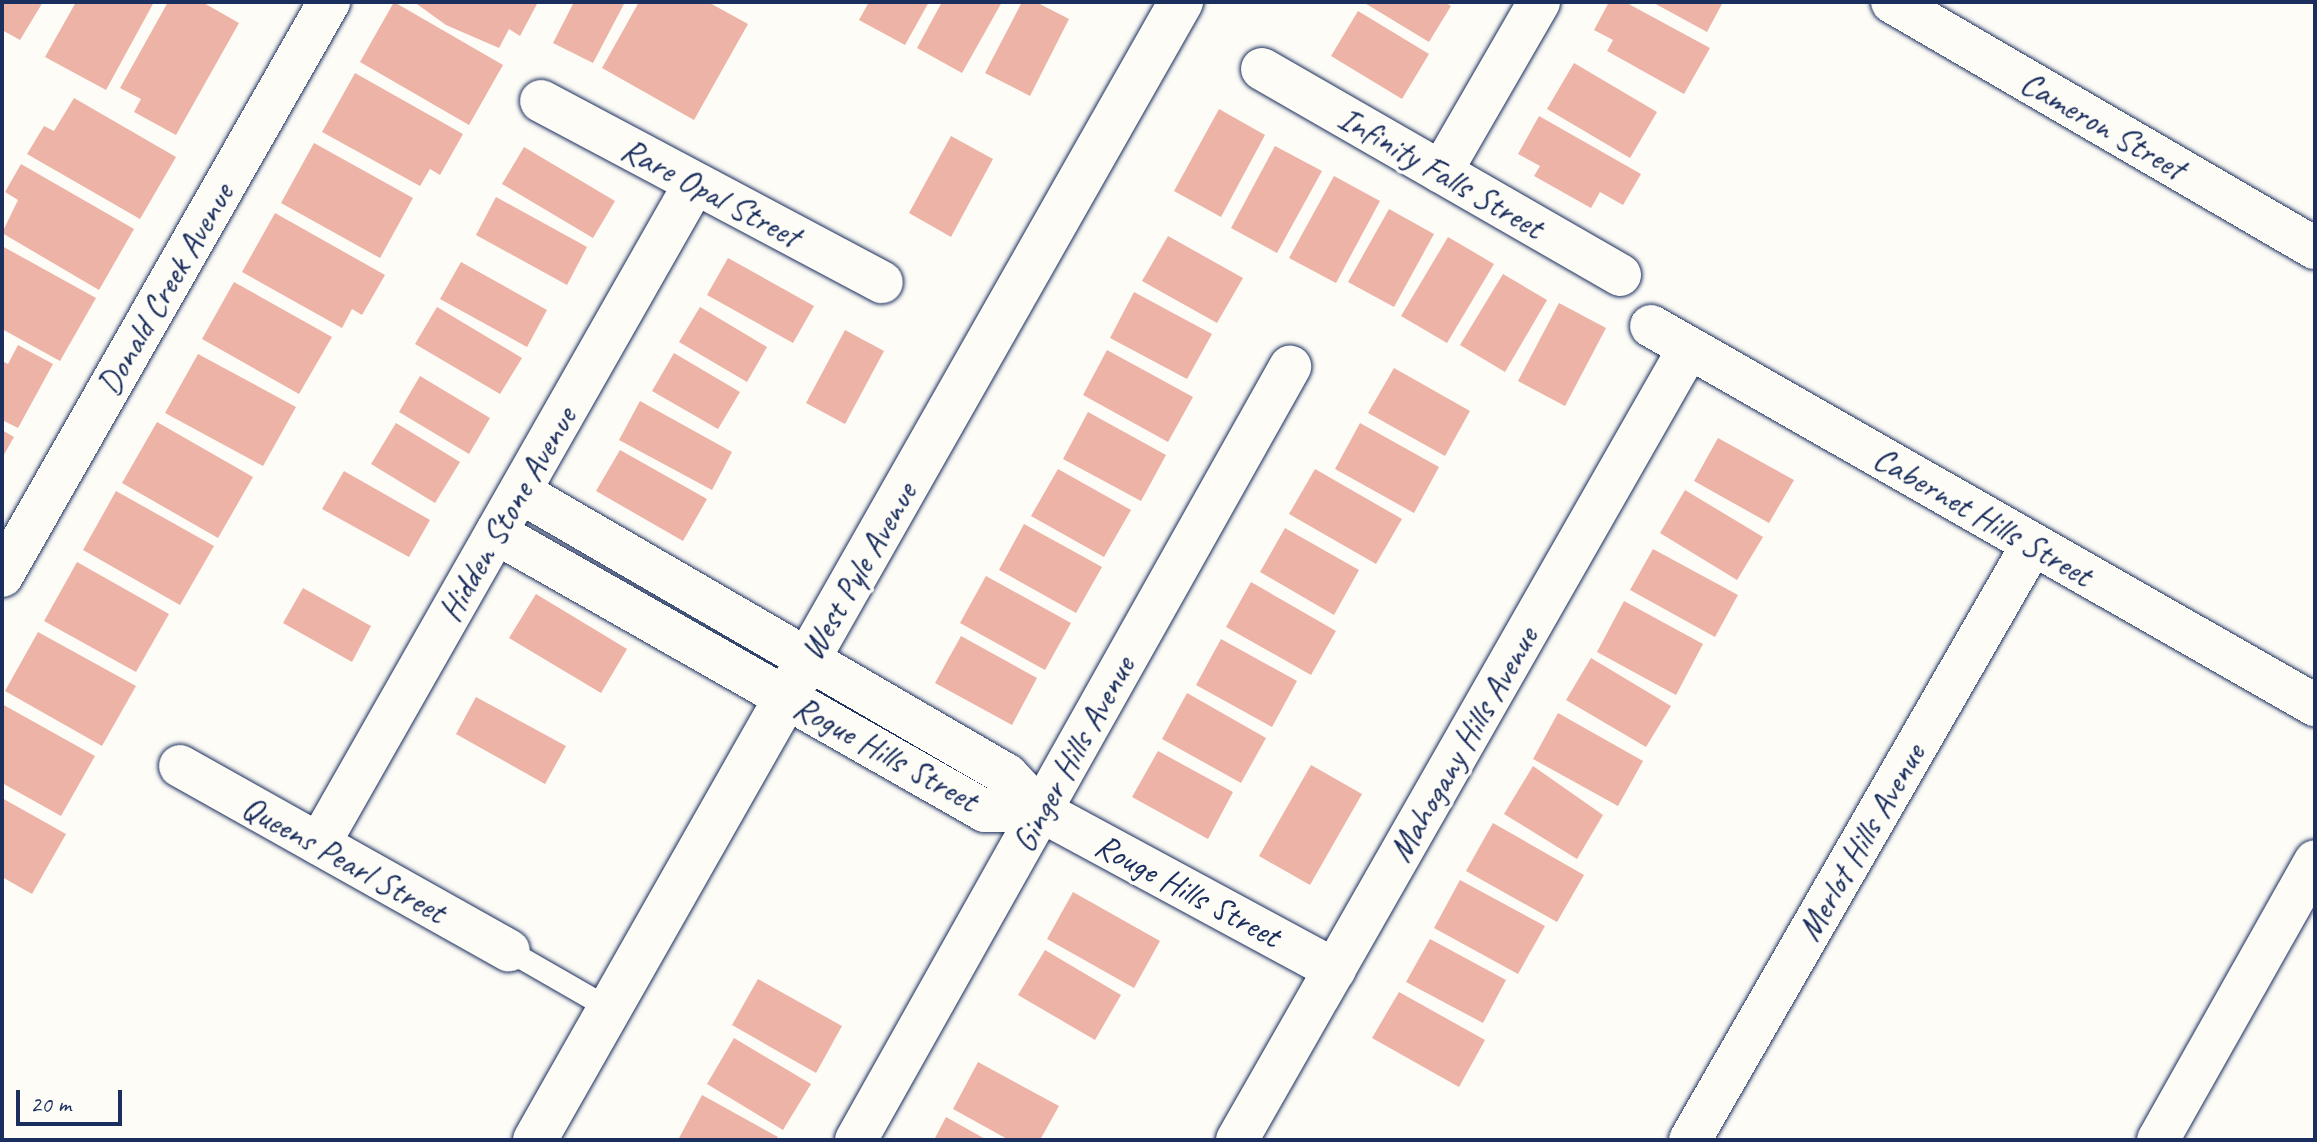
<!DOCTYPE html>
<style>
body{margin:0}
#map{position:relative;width:2317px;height:1142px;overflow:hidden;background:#fdfcf7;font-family:Caveat,sans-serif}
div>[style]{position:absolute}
.building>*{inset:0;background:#edb3a7}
.roads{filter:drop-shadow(0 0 2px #1b2f5e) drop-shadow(0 0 2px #1b2f5e)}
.lane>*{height:22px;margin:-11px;padding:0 11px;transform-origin:11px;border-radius:11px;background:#fdfcf7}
.street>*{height:42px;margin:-21px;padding:0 21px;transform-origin:21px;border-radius:21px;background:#fdfcf7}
.secondary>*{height:44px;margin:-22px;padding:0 22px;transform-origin:22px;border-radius:22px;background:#fdfcf7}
span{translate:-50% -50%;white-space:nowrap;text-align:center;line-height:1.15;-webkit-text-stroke:7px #fdfcf7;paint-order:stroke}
.street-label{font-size:34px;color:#1b2f5e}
.frame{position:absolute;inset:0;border:4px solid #1b2f5e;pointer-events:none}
.scale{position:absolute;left:16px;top:1090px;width:106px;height:36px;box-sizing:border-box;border:4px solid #1b2f5e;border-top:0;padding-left:10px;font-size:24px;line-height:28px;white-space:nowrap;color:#1b2f5e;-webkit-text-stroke:6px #fdfcf7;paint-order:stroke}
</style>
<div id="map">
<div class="building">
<i style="clip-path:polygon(2px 2px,43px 2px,20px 40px,2px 30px)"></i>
<i style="clip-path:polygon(76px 2px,154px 2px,106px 90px,45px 57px)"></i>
<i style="clip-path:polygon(168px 2px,202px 2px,239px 23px,176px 135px,134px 112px,141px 99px,120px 88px)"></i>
<i style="clip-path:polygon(394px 2px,503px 65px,469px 125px,360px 62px)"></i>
<i style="clip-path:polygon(414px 2px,538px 2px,520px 36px,509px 29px,499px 48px,446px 25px)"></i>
<i style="clip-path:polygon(574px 2px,625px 2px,593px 63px,553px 43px)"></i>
<i style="clip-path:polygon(639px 2px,708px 2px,748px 24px,694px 120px,602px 68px)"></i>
<i style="clip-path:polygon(869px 2px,929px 2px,905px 45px,859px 20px)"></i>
<i style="clip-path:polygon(942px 2px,1002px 2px,962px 73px,917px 48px)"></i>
<i style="clip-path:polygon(1022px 2px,1036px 2px,1069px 19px,1030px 96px,985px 73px)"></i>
<i style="clip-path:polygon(1363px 2px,1444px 2px,1451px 6px,1429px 42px)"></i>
<i style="clip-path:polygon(1609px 2px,1625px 2px,1710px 48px,1684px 94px,1607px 51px,1613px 40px,1594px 30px)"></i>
<i style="clip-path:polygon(1652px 2px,1723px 2px,1707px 32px)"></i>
<i style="clip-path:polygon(1358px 11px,1429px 54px,1402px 99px,1331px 56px)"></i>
<i style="clip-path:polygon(1574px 63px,1657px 112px,1630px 158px,1547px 109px)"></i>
<i style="clip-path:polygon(355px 73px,463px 134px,440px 175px,430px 169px,420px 186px,322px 132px)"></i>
<i style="clip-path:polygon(74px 98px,176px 157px,140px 219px,27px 154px,44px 126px,54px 131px)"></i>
<i style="clip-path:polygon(1219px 109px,1265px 135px,1221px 217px,1174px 191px)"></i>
<i style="clip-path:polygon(1539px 116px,1641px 174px,1623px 205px,1600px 192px,1591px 208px,1534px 176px,1540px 166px,1518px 154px)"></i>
<i style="clip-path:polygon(951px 136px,993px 159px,951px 237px,909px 213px)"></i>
<i style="clip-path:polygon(314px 143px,413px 198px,380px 258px,281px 203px)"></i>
<i style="clip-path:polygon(1275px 146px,1322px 171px,1277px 253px,1231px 228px)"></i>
<i style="clip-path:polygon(524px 147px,615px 201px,593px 238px,502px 184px)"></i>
<i style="clip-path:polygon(21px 164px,134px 229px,99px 290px,2px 233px,18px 200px,5px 192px)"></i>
<i style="clip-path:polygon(1334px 176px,1380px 201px,1336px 283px,1289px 258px)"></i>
<i style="clip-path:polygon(496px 197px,587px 247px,567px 285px,476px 235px)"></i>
<i style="clip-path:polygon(1389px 209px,1434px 234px,1394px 307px,1348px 282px)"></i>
<i style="clip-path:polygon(275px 213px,385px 275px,362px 315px,352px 309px,342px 328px,242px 272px)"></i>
<i style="clip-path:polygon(1168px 236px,1243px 278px,1217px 323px,1142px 281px)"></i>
<i style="clip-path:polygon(1448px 237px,1494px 264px,1447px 343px,1401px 316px)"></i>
<i style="clip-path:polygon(2px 246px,96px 298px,60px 361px,2px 329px)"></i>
<i style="clip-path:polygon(728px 258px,814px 306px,793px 343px,707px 295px)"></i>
<i style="clip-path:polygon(461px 262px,547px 310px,527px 347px,440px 299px)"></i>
<i style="clip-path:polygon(1503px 274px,1547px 300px,1505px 372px,1460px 345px)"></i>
<i style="clip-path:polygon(234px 282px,332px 337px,299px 394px,202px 339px)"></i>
<i style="clip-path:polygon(1134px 292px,1212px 334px,1187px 379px,1110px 338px)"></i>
<i style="clip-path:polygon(1559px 303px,1606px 328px,1565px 406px,1518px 381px)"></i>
<i style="clip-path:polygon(437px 307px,522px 358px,500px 394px,415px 344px)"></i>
<i style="clip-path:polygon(700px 307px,767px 347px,747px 382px,679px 342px)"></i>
<i style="clip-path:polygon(845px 330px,884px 351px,845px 424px,806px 403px)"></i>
<i style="clip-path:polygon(18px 345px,53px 364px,18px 428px,2px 420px,2px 361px,8px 364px)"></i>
<i style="clip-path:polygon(1107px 350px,1193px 397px,1168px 442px,1083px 395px)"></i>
<i style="clip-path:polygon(674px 353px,740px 392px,718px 429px,652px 391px)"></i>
<i style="clip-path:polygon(198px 354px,296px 407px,263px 466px,165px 413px)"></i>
<i style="clip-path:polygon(1394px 368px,1470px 411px,1445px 456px,1368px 413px)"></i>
<i style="clip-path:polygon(420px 376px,490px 418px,469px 454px,399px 412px)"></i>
<i style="clip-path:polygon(640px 401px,732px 452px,712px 490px,619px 440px)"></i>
<i style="clip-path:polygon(1088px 412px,1166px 455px,1141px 501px,1063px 459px)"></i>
<i style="clip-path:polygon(157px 422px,253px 477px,218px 538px,122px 483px)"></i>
<i style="clip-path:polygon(396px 423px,460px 462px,435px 503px,371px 464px)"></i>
<i style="clip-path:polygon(1360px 423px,1439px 467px,1414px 513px,1335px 469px)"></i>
<i style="clip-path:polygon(2px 430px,14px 437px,2px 458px)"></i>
<i style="clip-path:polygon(1718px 438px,1794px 480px,1769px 523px,1694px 481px)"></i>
<i style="clip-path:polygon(620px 450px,707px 499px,683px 541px,596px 491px)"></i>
<i style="clip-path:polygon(1058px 469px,1131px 510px,1104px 557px,1031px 516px)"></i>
<i style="clip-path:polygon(1315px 469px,1402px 519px,1376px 564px,1289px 514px)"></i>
<i style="clip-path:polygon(344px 471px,430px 520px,409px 557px,322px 509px)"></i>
<i style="clip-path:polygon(1685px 490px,1763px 537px,1737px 580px,1660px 533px)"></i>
<i style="clip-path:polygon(116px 491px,214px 546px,180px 605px,83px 550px)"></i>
<i style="clip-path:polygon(1024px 524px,1102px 567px,1076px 613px,999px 570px)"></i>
<i style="clip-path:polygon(1285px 528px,1359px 570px,1334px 615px,1260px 572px)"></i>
<i style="clip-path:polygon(1653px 549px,1738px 595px,1715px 637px,1630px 590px)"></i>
<i style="clip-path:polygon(77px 562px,169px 614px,136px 672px,44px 621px)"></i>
<i style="clip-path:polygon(986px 576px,1071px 623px,1045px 670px,960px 623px)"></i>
<i style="clip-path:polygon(1251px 582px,1336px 631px,1311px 675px,1226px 627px)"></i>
<i style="clip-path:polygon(303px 588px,371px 626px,352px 662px,283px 623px)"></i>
<i style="clip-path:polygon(536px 594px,627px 649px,601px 693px,509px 638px)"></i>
<i style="clip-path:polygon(1624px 601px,1703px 644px,1676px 695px,1597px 652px)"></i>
<i style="clip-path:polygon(38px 632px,136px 686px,102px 746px,5px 691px)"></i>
<i style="clip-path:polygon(961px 636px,1037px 678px,1012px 725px,935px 683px)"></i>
<i style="clip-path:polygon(1221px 639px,1297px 681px,1272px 727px,1196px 685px)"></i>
<i style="clip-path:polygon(1591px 658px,1671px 706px,1646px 747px,1566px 700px)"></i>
<i style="clip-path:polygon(1187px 693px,1266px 738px,1241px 783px,1162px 739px)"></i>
<i style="clip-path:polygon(476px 697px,566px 746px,545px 784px,456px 734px)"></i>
<i style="clip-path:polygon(2px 704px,95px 756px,61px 816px,2px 783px)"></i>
<i style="clip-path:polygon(1558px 713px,1643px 761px,1618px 806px,1533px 759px)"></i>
<i style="clip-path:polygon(1158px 751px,1233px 792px,1208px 839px,1132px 797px)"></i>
<i style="clip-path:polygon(1311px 765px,1362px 794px,1310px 885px,1259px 856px)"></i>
<i style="clip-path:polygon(1533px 766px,1603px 815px,1577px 859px,1504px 814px)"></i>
<i style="clip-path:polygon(2px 798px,66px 834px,32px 894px,2px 877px)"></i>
<i style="clip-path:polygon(1493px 823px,1584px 875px,1557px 922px,1466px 871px)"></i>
<i style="clip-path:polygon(1460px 880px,1545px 926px,1518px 974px,1434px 928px)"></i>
<i style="clip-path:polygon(1073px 892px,1160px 941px,1134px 988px,1047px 939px)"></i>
<i style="clip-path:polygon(1430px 939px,1506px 980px,1483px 1023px,1406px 982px)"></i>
<i style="clip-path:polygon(1045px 950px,1121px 995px,1095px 1040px,1018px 995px)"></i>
<i style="clip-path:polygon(758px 979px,842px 1026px,816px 1073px,732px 1025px)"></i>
<i style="clip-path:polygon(1399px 992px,1485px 1040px,1459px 1087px,1372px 1038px)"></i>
<i style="clip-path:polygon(734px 1038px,811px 1084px,783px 1130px,707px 1084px)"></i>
<i style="clip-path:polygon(978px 1062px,1059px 1106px,1040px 1140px,1009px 1140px,953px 1109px)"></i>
<i style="clip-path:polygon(702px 1095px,778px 1137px,776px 1140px,678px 1140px)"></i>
<i style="clip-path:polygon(946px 1117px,987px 1140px,934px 1140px)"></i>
</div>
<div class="roads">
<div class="lane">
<i style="left:509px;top:951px;width:116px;rotate:29.9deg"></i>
</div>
<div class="street">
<i style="left:1892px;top:2px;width:489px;rotate:30.2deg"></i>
<i style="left:1262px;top:69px;width:413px;rotate:29.9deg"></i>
<i style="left:541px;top:101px;width:386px;rotate:28deg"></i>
<i style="left:1441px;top:172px;width:196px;rotate:-60deg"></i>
<i style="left:1651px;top:326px;width:765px;rotate:29.72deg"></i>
<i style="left:520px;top:492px;width:563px;rotate:30.16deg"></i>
<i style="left:1007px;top:775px;width:50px;rotate:46.6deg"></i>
<i style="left:1041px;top:811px;width:334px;rotate:28.4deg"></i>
<i style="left:496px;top:533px;width:562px;rotate:29.62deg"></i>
<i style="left:985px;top:811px;width:56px"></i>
<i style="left:2px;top:576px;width:661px;rotate:-60.33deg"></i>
<i style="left:180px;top:766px;width:377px;rotate:29.3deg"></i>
<i style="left:319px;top:844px;width:760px;rotate:-60.37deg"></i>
<i style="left:856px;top:1140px;width:887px;rotate:-60.69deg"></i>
<i style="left:1237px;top:1140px;width:912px;rotate:-60.29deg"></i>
<i style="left:1690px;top:1140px;width:686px;rotate:-60.11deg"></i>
<i style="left:2158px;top:1140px;width:320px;rotate:-60.6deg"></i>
</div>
<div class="secondary">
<i style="left:535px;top:1140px;width:1309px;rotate:-60.42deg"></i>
</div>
</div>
<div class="street-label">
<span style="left:2103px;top:125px;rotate:30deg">Cameron Street</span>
<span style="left:1441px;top:172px;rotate:30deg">Infinity Falls Street</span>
<span style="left:711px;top:192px;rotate:28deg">Rare Opal Street</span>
<span style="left:165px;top:289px;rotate:-60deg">Donald Creek Avenue</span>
<span style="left:507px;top:514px;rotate:-60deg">Hidden Stone Avenue</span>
<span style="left:1983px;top:516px;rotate:30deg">Cabernet Hills Street</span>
<span style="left:858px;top:571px;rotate:-60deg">West Pyle Avenue</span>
<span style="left:1463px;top:744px;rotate:-60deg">Mahogany Hills Avenue</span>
<span style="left:886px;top:753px;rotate:29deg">Rogue Hills Street</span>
<span style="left:1073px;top:754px;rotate:-61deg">Ginger Hills Avenue</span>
<span style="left:1861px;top:842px;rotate:-60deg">Merlot Hills Avenue</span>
<span style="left:344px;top:859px;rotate:29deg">Queens Pearl Street</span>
<span style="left:1188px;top:890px;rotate:28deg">Rouge Hills Street</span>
</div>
<div class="frame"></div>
<div class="scale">20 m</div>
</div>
